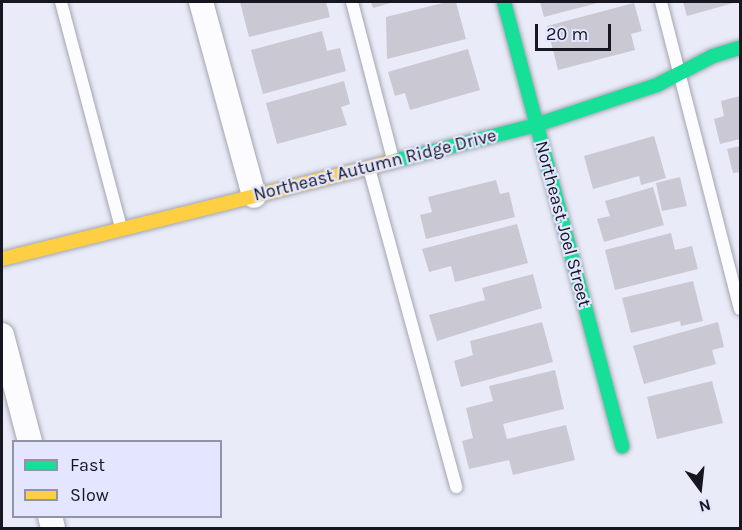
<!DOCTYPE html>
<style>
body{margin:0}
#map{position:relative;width:742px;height:530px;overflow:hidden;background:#e9ebf8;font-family:Karla,sans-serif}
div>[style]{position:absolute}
.building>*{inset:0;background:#cac8d3}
.roads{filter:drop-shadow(0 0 2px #a3a5b0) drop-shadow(0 0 2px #a3a5b0)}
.lane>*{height:12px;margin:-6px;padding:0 6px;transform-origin:6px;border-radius:6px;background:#fcfcfe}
.street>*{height:24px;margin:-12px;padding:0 12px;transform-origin:12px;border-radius:12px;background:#fcfcfe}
.fast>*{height:14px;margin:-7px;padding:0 7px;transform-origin:7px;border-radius:7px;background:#16e098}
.slow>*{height:14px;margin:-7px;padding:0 7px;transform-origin:7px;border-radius:7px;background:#ffcf43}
span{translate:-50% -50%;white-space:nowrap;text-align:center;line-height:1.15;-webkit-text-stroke:4.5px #e3e6fe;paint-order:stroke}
.street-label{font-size:18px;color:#161721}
.frame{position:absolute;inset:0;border:3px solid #161721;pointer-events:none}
.legend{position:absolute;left:12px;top:440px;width:210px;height:78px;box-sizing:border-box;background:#e3e6fe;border:2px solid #9193a6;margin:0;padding:8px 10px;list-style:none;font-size:18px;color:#161721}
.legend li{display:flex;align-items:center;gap:12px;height:30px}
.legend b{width:30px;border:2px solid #9193a6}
.north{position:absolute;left:670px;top:458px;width:60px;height:60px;-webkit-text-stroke:4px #e3e6fe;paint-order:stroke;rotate:165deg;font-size:16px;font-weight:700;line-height:24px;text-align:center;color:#161721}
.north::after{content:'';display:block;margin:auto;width:21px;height:27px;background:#161721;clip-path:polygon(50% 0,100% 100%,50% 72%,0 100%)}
.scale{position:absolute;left:535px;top:24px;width:76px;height:27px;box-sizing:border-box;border:3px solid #161721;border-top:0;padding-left:8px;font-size:18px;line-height:21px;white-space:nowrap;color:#161721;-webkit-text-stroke:4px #e3e6fe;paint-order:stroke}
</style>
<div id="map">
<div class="building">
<i style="clip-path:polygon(240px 2px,326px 2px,330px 17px,249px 37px)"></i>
<i style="clip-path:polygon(371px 2px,394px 2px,373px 8px)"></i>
<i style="clip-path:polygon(447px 2px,456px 2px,466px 39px,387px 59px,386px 17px)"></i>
<i style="clip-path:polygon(540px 2px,601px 2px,544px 17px)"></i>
<i style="clip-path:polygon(683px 2px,737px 2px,687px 16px)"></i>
<i style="clip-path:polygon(634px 3px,642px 31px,631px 34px,635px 50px,558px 70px,547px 26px)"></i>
<i style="clip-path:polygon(322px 31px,327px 51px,340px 48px,346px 71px,263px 94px,251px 50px)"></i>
<i style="clip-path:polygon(468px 49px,480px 90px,410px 110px,405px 93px,395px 96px,388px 72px)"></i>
<i style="clip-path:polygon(344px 81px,350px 104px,341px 107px,347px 125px,277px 144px,266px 103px)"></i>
<i style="clip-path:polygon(740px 96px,740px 139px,720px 144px,714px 119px,724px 116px,721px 101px)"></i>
<i style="clip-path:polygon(654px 136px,666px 178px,641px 185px,639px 176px,593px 189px,584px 156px)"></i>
<i style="clip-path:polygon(740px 146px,740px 172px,733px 173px,727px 149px)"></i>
<i style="clip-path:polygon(680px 177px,687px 206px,662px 211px,656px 183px)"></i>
<i style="clip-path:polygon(496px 180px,500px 194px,509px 192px,515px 217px,426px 239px,420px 215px,432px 212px,428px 197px)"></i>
<i style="clip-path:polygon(653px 187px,664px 225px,604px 242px,597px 219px,610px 216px,605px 201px)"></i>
<i style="clip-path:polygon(517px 224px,528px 263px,455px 282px,451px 266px,429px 272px,422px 249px)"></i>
<i style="clip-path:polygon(671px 233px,675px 250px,692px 246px,698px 269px,615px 290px,605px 250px)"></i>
<i style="clip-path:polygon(533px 274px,542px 308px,437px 341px,429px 315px,485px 300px,482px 288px)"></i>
<i style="clip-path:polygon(693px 281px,703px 321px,681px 326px,680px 321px,631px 333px,622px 298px)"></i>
<i style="clip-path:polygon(542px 322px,553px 362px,461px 387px,454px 361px,473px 355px,470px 341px)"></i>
<i style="clip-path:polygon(718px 322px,724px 347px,712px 350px,716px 364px,644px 384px,633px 346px)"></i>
<i style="clip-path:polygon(555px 370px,564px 409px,503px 424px,507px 439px,566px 425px,575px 460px,513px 475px,509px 460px,469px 469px,462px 441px,473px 438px,466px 408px,493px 401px,489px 386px)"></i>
<i style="clip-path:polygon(712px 381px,723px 423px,657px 439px,647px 397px)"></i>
</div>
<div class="roads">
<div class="lane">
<i style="left:61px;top:2px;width:234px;rotate:75.1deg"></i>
<i style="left:352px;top:2px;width:162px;rotate:75.4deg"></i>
<i style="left:661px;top:2px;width:317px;rotate:75.6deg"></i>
<i style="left:369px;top:168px;width:331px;rotate:74.7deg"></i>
</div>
<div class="street">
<i style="left:201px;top:2px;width:201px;rotate:74.7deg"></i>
<i style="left:2px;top:335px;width:111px;rotate:75.3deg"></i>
<i style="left:50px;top:516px;width:12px;rotate:76deg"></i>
</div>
<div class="fast">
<i style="left:504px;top:2px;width:460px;rotate:75.1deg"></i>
<i style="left:394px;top:161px;width:146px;rotate:-14.2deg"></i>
<i style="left:536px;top:125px;width:127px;rotate:-18.3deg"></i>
<i style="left:657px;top:85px;width:63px;rotate:-27.4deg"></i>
<i style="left:713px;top:56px;width:28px;rotate:-17deg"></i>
</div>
<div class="slow">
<i style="left:2px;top:259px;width:404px;rotate:-14deg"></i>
</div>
</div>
<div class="street-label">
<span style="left:375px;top:165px;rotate:-14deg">Northeast Autumn Ridge Drive</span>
<span style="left:563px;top:224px;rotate:75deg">Northeast Joel Street</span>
</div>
<div class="frame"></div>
<ul class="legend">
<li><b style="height:8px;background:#16e098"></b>Fast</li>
<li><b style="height:8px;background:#ffcf43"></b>Slow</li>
</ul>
<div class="north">N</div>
<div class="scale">20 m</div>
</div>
